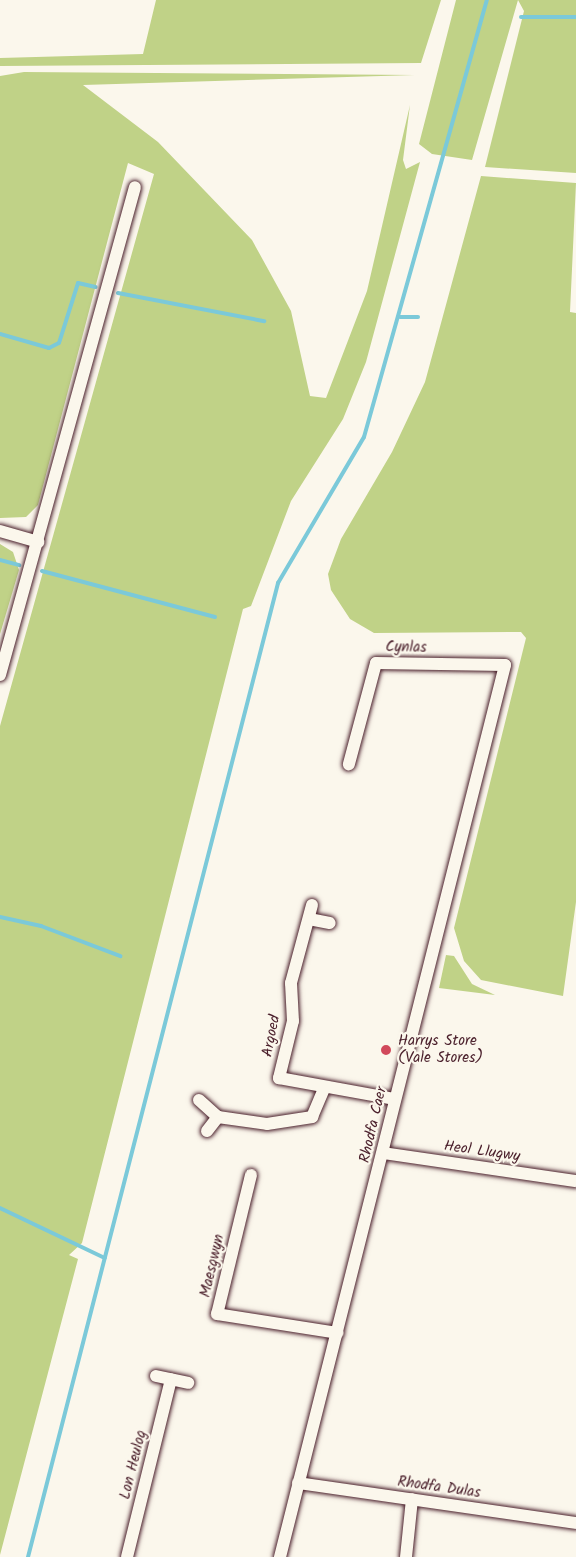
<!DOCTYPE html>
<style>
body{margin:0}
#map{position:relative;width:576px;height:1557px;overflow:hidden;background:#fbf7ec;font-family:Kalam,sans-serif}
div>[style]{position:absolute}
.green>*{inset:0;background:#c0d287}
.stream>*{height:4px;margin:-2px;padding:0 2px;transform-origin:2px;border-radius:2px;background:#7bc9d9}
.roads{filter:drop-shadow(0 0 2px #4a1f2b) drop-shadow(0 0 2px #4a1f2b)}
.street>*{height:12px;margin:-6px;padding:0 6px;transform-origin:6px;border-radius:6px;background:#fbf7ec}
.dots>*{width:16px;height:16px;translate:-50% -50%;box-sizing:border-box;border:3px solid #fbf7ec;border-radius:50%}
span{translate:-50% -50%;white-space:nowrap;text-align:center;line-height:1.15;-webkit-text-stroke:4.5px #fbf7ec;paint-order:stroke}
.street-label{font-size:15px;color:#4a1f2b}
.poi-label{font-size:15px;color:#4a1f2b}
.left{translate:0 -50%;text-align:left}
</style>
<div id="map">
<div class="green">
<i style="clip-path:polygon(156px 0,441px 0,421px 63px,0 66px,0 58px,143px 54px)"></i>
<i style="clip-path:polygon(456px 0,576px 0,576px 173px,485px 167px,524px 11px,518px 0,472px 160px,432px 154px,419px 144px)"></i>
<i style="clip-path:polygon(24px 72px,415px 75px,83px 85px,158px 142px,252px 240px,291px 311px,310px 396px,326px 398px,367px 291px,410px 105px,403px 160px,406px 169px,420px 162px,366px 362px,343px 419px,291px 501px,251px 606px,243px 609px,82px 1243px,69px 1255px,78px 1259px,0 1555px,0 726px,154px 174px,128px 163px,38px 505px,26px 517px,0 518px,0 76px)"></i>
<i style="clip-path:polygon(481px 176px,576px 183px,570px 312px,576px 313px,576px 902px,563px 996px,481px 980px,464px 961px,454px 928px,526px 638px,521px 632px,374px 633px,350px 619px,331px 590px,328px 574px,341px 539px,392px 452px,425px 382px)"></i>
<i style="clip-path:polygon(0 544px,13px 552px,19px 570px,0 634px)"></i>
<i style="clip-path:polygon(446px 955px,454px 956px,472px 984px,495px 995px,439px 988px)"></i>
</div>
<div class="stream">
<i style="left:521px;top:17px;width:55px"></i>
<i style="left:118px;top:293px;width:149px;rotate:10.9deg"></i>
<i style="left:400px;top:317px;width:18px"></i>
<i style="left:0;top:334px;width:51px;rotate:15.9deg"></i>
<i style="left:49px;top:348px;width:11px;rotate:-27deg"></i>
<i style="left:59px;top:343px;width:63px;rotate:-72.4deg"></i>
<i style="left:78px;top:283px;width:18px;rotate:13deg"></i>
<i style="left:0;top:560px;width:20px;rotate:15deg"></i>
<i style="left:42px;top:571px;width:179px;rotate:14.9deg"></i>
<i style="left:0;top:917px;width:42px;rotate:12.4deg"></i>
<i style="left:41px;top:926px;width:85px;rotate:20.8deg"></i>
<i style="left:0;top:1208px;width:116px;rotate:25.5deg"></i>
<i style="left:28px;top:1557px;width:1006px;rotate:-75.6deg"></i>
<i style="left:278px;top:583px;width:169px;rotate:-59.5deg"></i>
<i style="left:364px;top:437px;width:454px;rotate:-74.3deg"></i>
</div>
<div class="roads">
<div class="street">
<i style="left:0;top:531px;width:40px;rotate:16deg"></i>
<i style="left:0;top:675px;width:506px;rotate:-74.54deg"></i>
<i style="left:312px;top:905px;width:81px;rotate:105.1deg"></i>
<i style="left:291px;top:983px;width:38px;rotate:87deg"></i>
<i style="left:293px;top:1021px;width:59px;rotate:103.8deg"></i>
<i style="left:279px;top:1078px;width:118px;rotate:10.3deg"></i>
<i style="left:309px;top:919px;width:21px;rotate:11deg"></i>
<i style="left:199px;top:1100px;width:25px;rotate:42deg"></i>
<i style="left:218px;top:1117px;width:49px;rotate:8.1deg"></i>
<i style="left:267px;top:1124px;width:46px;rotate:-8.8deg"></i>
<i style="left:312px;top:1117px;width:30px;rotate:-67deg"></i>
<i style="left:207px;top:1131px;width:18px;rotate:-52deg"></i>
<i style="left:383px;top:1153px;width:195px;rotate:8.3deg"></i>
<i style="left:251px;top:1175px;width:143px;rotate:103.7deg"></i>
<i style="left:217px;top:1314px;width:122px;rotate:8.9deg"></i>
<i style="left:156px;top:1376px;width:33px;rotate:12deg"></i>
<i style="left:298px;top:1483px;width:281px;rotate:8.2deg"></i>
<i style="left:127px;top:1557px;width:183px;rotate:-76.1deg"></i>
<i style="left:280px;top:1557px;width:920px;rotate:-75.84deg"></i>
<i style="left:505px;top:665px;width:129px;rotate:-179.1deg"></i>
<i style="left:376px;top:663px;width:105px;rotate:105deg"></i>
<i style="left:406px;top:1557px;width:58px;rotate:-84.1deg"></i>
</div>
</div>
<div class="dots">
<i style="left:386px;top:1050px;background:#d1495b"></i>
</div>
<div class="street-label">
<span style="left:406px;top:648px;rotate:1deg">Cynlas</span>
<span style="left:272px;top:1036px;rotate:-79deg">Argoed</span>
<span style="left:374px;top:1125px;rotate:-77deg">Rhodfa Caer</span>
<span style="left:482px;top:1152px;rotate:8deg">Heol Llugwy</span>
<span style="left:213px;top:1266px;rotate:-77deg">Maesgwyn</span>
<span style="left:134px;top:1465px;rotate:-76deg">Lon Heulog</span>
<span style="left:439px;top:1488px;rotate:8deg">Rhodfa Dulas</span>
</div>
<div class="poi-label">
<span class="left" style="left:398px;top:1050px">Harrys Store<br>(Vale Stores)</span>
</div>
</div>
